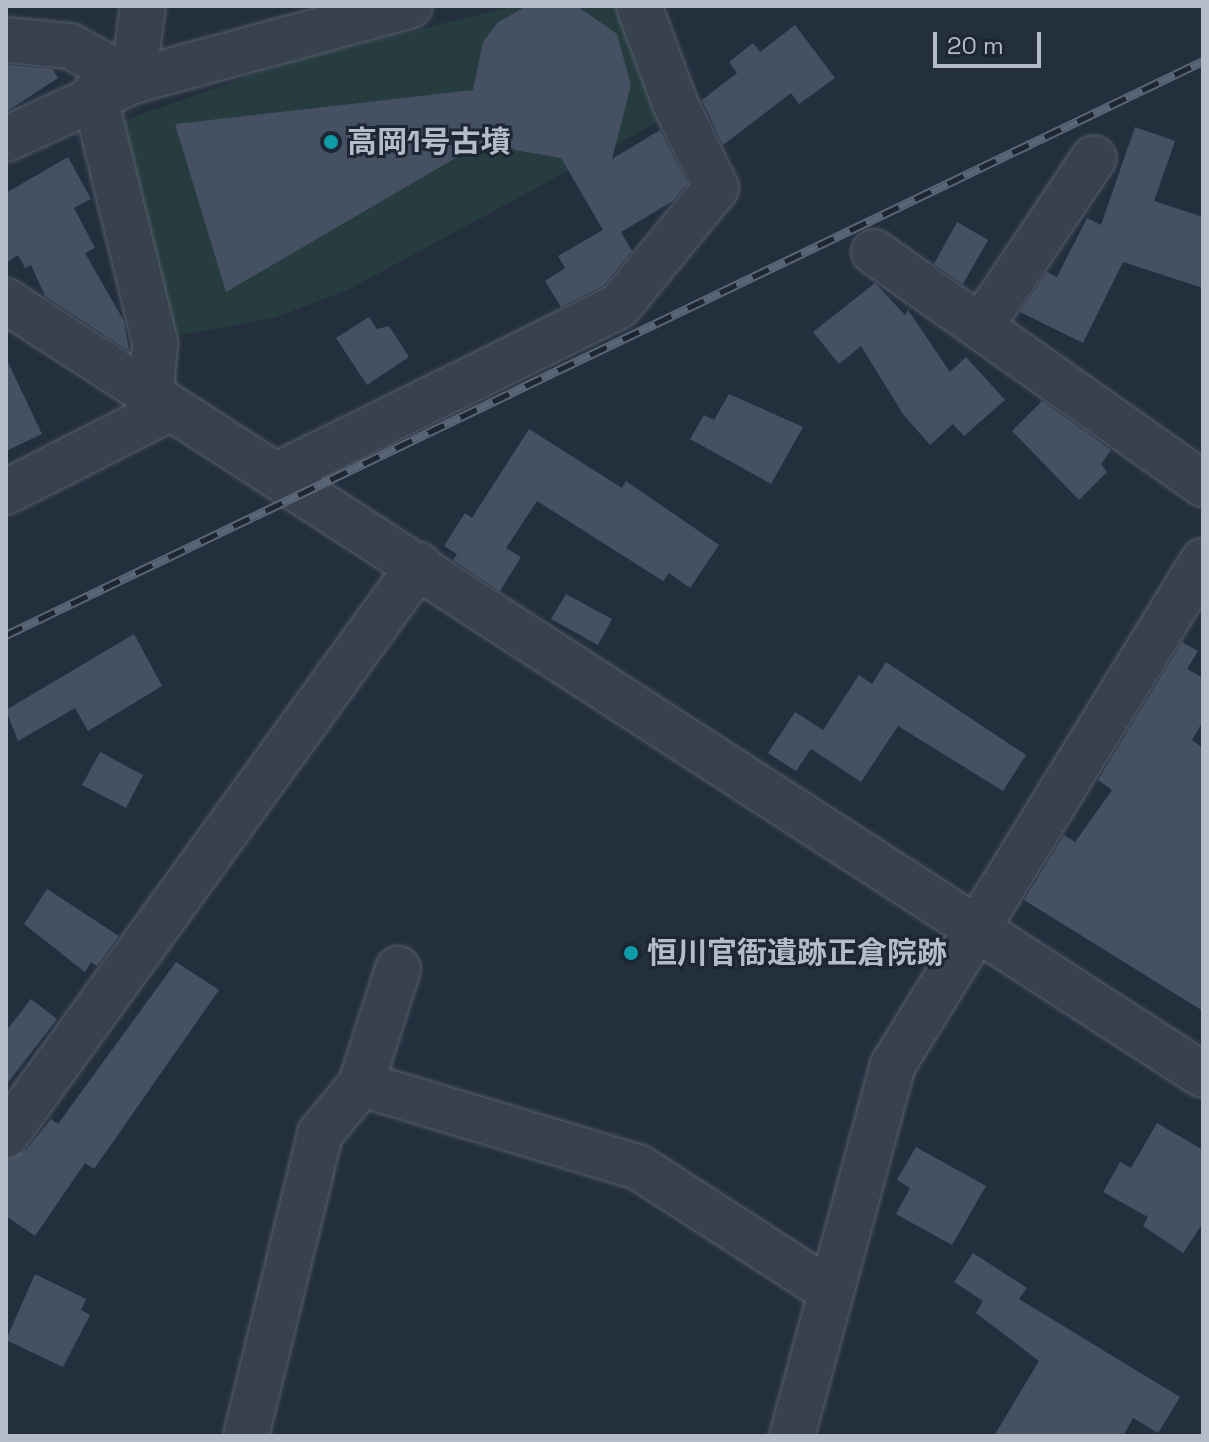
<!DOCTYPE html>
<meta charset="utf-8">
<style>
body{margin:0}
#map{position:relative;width:1209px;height:1442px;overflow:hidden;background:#242f3e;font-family:"Space Grotesk","Noto Sans JP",sans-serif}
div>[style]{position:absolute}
.green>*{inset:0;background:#263c3f}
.building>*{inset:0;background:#455162}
.roads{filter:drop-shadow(0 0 2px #565f6c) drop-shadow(0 0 2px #565f6c)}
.minor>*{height:44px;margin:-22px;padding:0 22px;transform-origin:22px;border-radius:22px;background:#38414e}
.rail>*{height:9px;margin-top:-4.5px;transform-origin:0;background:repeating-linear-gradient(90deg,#1d2633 0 18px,#5a6575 0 36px);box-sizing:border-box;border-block:2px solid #5a6575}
.dots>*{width:22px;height:22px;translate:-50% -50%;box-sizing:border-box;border:4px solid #1d2633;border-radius:50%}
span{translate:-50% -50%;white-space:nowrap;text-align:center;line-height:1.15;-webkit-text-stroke:6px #1d2633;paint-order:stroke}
.poi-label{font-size:30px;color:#b4bcc9;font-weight:700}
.left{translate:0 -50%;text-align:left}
.frame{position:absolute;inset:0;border:8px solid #b4bcc9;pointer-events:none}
.scale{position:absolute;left:933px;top:32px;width:108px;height:36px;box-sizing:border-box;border:4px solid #b4bcc9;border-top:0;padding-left:10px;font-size:24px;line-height:28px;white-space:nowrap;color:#b4bcc9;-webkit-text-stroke:6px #1d2633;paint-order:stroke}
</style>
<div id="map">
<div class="green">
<i style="clip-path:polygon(514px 6px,618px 6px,669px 116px,348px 290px,274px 318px,170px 337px,109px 126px,288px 62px)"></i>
</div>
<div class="building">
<i style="clip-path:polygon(527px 6px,577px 6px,617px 34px,631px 85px,612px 159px,660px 130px,687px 184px,673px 201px,621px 232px,632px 251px,603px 286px,561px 307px,545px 281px,565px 268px,558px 256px,603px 230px,561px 158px,515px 150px,495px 135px,226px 292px,175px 124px,473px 90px,483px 42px,498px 22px)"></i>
<i style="clip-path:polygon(795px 25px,835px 78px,799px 104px,791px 93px,723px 145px,702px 100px,737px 73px,729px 62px,753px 43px,760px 52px)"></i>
<i style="clip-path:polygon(6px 65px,52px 69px,58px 78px,6px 112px)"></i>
<i style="clip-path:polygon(1135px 127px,1175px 141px,1154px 201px,1203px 217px,1203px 288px,1123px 262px,1083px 343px,1020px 312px,1047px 272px,1057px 277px,1087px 218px,1101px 225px)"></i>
<i style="clip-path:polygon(68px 157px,91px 199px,74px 208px,95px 248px,85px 253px,124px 321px,129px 351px,45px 296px,31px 265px,25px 268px,18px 255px,6px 263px,6px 193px)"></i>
<i style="clip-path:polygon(957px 222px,988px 240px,963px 284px,934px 264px)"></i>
<i style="clip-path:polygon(875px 283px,905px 315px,908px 310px,950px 372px,966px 357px,1005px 400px,964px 436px,953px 424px,930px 445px,903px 414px,861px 346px,839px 364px,813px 332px)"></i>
<i style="clip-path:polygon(369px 317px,377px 329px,389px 326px,409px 357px,367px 385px,336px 338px)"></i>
<i style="clip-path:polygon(6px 358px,42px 434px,6px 451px)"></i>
<i style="clip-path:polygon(729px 394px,803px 427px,771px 484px,690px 439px,704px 415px,714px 420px)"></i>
<i style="clip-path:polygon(1042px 401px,1111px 450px,1101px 464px,1107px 472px,1079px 500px,1012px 431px)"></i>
<i style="clip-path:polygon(529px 429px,622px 488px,626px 481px,719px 545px,690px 588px,669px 573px,663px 581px,537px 501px,506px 548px,521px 557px,500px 591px,453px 560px,457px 554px,444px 546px,465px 513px,472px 518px)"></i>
<i style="clip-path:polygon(566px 594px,612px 619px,598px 645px,551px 619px)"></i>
<i style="clip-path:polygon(134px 634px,162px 686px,88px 731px,75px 708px,18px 741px,6px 710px)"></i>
<i style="clip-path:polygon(1182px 642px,1198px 651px,1187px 669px,1203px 678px,1203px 721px,1192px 740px,1203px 748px,1203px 1011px,1024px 900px,1064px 835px,1075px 842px,1112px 790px,1098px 780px)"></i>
<i style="clip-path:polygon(886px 662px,1026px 755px,1003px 791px,898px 726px,861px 782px,811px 749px,796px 771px,768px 753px,795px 712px,823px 730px,859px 675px,872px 684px)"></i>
<i style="clip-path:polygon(100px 752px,143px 775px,126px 808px,82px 785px)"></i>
<i style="clip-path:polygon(47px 889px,119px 936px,97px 966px,91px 962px,85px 972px,24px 924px)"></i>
<i style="clip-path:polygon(176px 962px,219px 990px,94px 1169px,85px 1163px,35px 1236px,6px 1216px,6px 1160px,26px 1150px,51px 1119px,58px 1124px)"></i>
<i style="clip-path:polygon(31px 999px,57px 1019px,6px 1085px,6px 1031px)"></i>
<i style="clip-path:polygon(1157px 1123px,1203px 1150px,1203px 1223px,1183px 1253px,1143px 1226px,1148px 1217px,1103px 1192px,1120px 1162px,1131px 1168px)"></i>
<i style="clip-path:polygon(916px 1147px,986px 1186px,952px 1245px,896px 1214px,910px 1188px,897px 1180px)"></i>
<i style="clip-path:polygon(973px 1253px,1027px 1288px,1019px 1299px,1180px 1397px,1158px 1433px,1133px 1418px,1123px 1436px,994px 1436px,1039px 1361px,976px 1313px,983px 1301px,954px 1282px)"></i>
<i style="clip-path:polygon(35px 1274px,86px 1299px,81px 1310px,90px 1315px,63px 1367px,6px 1340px)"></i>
</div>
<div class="roads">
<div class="minor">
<i style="left:6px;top:40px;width:64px;rotate:5.4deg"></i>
<i style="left:70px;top:46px;width:72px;rotate:29.1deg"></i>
<i style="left:133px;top:81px;width:76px;rotate:-82.4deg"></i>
<i style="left:94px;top:94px;width:256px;rotate:76.2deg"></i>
<i style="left:155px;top:343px;width:52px;rotate:94.4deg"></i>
<i style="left:6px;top:139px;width:140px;rotate:-24.5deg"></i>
<i style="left:133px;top:81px;width:287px;rotate:-15.2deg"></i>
<i style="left:874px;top:252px;width:403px;rotate:35.2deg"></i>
<i style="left:6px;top:301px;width:1425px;rotate:32.89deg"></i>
<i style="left:981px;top:326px;width:202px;rotate:-56.1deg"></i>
<i style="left:277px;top:475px;width:381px;rotate:-26.3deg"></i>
<i style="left:619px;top:306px;width:153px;rotate:-50.6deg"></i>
<i style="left:716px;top:188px;width:94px;rotate:-115.8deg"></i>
<i style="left:675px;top:103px;width:103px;rotate:-110.4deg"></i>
<i style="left:6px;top:492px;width:181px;rotate:-27deg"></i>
<i style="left:361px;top:1084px;width:121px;rotate:-72.2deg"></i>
<i style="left:6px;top:1135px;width:704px;rotate:-54.07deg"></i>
<i style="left:246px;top:1436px;width:311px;rotate:-76.2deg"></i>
<i style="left:320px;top:1134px;width:65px;rotate:-50.6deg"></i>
<i style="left:361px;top:1084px;width:289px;rotate:16.7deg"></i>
<i style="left:638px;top:1167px;width:227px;rotate:32.8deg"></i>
<i style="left:792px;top:1436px;width:385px;rotate:-74.8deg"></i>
<i style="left:893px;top:1065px;width:592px;rotate:-58.41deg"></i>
</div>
</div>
<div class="rail">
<i style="left:6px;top:635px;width:1328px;rotate:-25.62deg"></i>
</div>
<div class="dots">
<i style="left:331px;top:142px;background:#0f9aa8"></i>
<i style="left:631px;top:953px;background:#0f9aa8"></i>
</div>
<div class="poi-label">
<span class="left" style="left:347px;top:142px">高岡1号古墳</span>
<span class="left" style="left:647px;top:953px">恒川官衙遺跡正倉院跡</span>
</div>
<div class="frame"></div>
<div class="scale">20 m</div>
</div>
